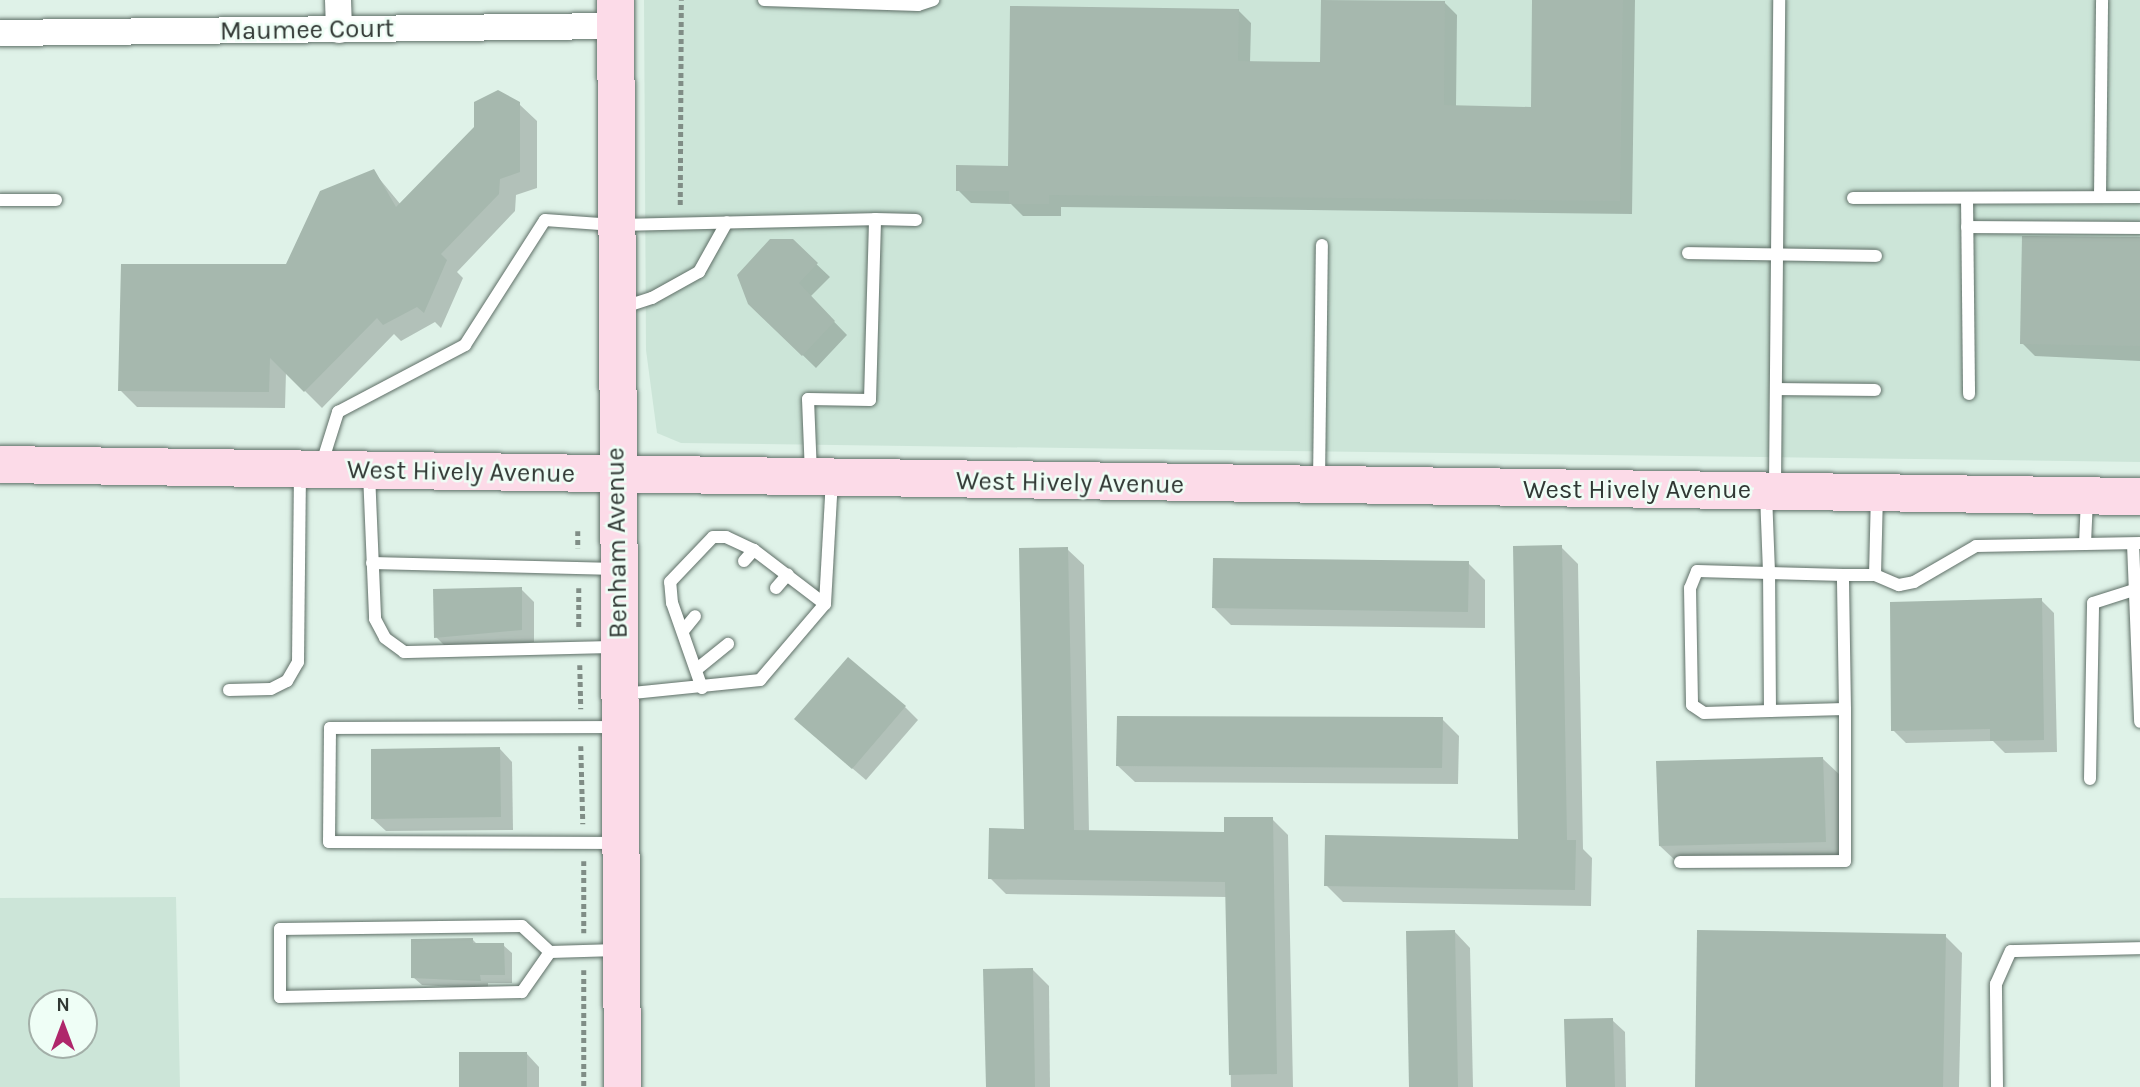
<!DOCTYPE html>
<style>
body{margin:0}
#map{position:relative;width:2140px;height:1087px;overflow:hidden;background:#dff2e8;font-family:Karla,sans-serif}
div>[style]{position:absolute}
.built>*{inset:0;background:#cce5d8}
.shadow>*{inset:0;background:#0003}
.building>*{inset:0;background:#a6b8ae}
.path>*{height:4.5px;margin-top:-2.25px;transform-origin:0;background:repeating-linear-gradient(90deg,#808d86 0 5px,transparent 0 8.5px)}
.roads{filter:drop-shadow(0 0 2px #5f6f67) drop-shadow(0 0 2px #5f6f67)}
.lane>*{height:12px;margin:-6px;padding:0 6px;transform-origin:6px;border-radius:6px;background:#fff}
.street>*{height:26px;margin:-13px;padding:0 13px;transform-origin:13px;border-radius:13px;background:#fff}
.secondary>*{height:37px;margin:-18.5px;padding:0 18.5px;transform-origin:18.5px;border-radius:18.5px;background:#fcdbe8}
span{translate:-50% -50%;white-space:nowrap;text-align:center;line-height:1.15;-webkit-text-stroke:5px #effef6;paint-order:stroke}
.street-label{font-size:26px;color:#313834}
.north{position:absolute;left:28px;top:989px;width:70px;height:70px;box-sizing:border-box;background:#effef6;border:2px solid #a3afa8;border-radius:50%;rotate:0deg;font-size:19px;font-weight:700;line-height:28px;text-align:center;color:#313834}
.north::after{content:'';display:block;margin:auto;width:24px;height:32px;background:#af276b;clip-path:polygon(50% 0,100% 100%,50% 72%,0 100%)}
</style>
<div id="map">
<div class="built">
<i style="clip-path:polygon(644px 0,2140px 0,2140px 462px,681px 443px,657px 433px,646px 350px)"></i>
<i style="clip-path:polygon(evenodd,176px 897px,180px 1087px,0 1087px,0 898px,176px 897px,84px 1003px,84px 1045px,42px 1045px,42px 1003px,84px 1003px)"></i>
</div>
<div class="shadow">
<i style="clip-path:polygon(1534px 0,1635px 0,1632px 214px,1061px 207px,1061px 216px,1023px 216px,1011px 204px,971px 203px,958px 190px,1010px 168px,1238px 10px,1251px 23px,1250px 63px,1322px 63px,1444px 2px,1457px 15px,1456px 107px,1532px 108px)"></i>
<i style="clip-path:polygon(519px 104px,537px 121px,537px 188px,516px 195px,515px 211px,457px 272px,463px 278px,441px 328px,435px 322px,401px 341px,394px 334px,322px 408px,286px 372px,285px 408px,137px 407px,120px 390px,287px 266px,373px 171px,401px 205px)"></i>
<i style="clip-path:polygon(2140px 239px,2140px 361px,2035px 356px,2022px 343px)"></i>
<i style="clip-path:polygon(792px 241px,830px 277px,810px 297px,847px 335px,816px 368px,749px 303px)"></i>
<i style="clip-path:polygon(1561px 547px,1578px 564px,1583px 849px,1592px 858px,1591px 906px,1343px 902px,1326px 885px,1520px 840px)"></i>
<i style="clip-path:polygon(1067px 549px,1084px 565px,1089px 832px,1226px 834px,1272px 819px,1288px 835px,1293px 1087px,1231px 1087px,1227px 897px,1006px 894px,990px 878px,1026px 831px)"></i>
<i style="clip-path:polygon(1468px 563px,1485px 580px,1485px 628px,1231px 625px,1214px 608px)"></i>
<i style="clip-path:polygon(521px 589px,534px 602px,534px 642px,449px 650px,436px 637px)"></i>
<i style="clip-path:polygon(2041px 600px,2054px 613px,2057px 752px,2005px 753px,1993px 741px,1906px 743px,1893px 730px)"></i>
<i style="clip-path:polygon(905px 707px,918px 720px,866px 780px,810px 732px)"></i>
<i style="clip-path:polygon(1442px 719px,1459px 736px,1458px 784px,1135px 782px,1118px 766px)"></i>
<i style="clip-path:polygon(500px 749px,512px 762px,513px 830px,386px 831px,373px 819px)"></i>
<i style="clip-path:polygon(1823px 759px,1840px 775px,1842px 858px,1677px 862px,1660px 846px)"></i>
<i style="clip-path:polygon(1454px 931px,1470px 948px,1473px 1087px,1411px 1087px)"></i>
<i style="clip-path:polygon(1945px 936px,1962px 953px,1959px 1087px,1696px 1087px)"></i>
<i style="clip-path:polygon(473px 940px,478px 945px,503px 945px,512px 953px,512px 983px,488px 983px,488px 989px,422px 985px,413px 977px)"></i>
<i style="clip-path:polygon(1032px 969px,1049px 986px,1050px 1087px,988px 1087px)"></i>
<i style="clip-path:polygon(1612px 1020px,1625px 1032px,1626px 1087px,1568px 1087px)"></i>
<i style="clip-path:polygon(527px 1054px,539px 1067px,539px 1087px,461px 1087px)"></i>
</div>
<div class="building">
<i style="clip-path:polygon(1321px 0,1445px 1px,1444px 105px,1531px 107px,1532px 0,1623px 0,1620px 201px,1049px 195px,1049px 204px,1009px 204px,1009px 191px,956px 191px,956px 165px,1008px 166px,1010px 6px,1239px 9px,1238px 61px,1320px 62px)"></i>
<i style="clip-path:polygon(498px 90px,520px 102px,520px 172px,500px 179px,499px 194px,441px 254px,447px 260px,424px 313px,417px 307px,383px 325px,377px 318px,304px 392px,270px 358px,269px 392px,118px 391px,121px 264px,286px 264px,320px 191px,374px 169px,396px 207px,474px 127px,474px 102px)"></i>
<i style="clip-path:polygon(2022px 236px,2140px 237px,2140px 346px,2020px 344px)"></i>
<i style="clip-path:polygon(770px 239px,793px 239px,818px 263px,799px 283px,835px 321px,802px 356px,748px 304px,737px 275px)"></i>
<i style="clip-path:polygon(1562px 545px,1567px 840px,1576px 840px,1575px 890px,1324px 886px,1325px 835px,1518px 839px,1513px 546px)"></i>
<i style="clip-path:polygon(1068px 547px,1074px 830px,1224px 832px,1224px 817px,1273px 817px,1277px 1074px,1229px 1075px,1225px 882px,988px 879px,989px 828px,1024px 829px,1019px 548px)"></i>
<i style="clip-path:polygon(1213px 558px,1469px 561px,1468px 612px,1212px 608px)"></i>
<i style="clip-path:polygon(522px 587px,522px 630px,434px 638px,433px 589px)"></i>
<i style="clip-path:polygon(2042px 598px,2044px 740px,1990px 741px,1990px 729px,1891px 731px,1890px 602px)"></i>
<i style="clip-path:polygon(848px 657px,906px 706px,852px 769px,794px 719px)"></i>
<i style="clip-path:polygon(1117px 716px,1443px 717px,1442px 768px,1116px 766px)"></i>
<i style="clip-path:polygon(500px 747px,501px 817px,371px 819px,371px 749px)"></i>
<i style="clip-path:polygon(1823px 757px,1826px 842px,1659px 846px,1656px 761px)"></i>
<i style="clip-path:polygon(1455px 930px,1458px 1087px,1409px 1087px,1406px 931px)"></i>
<i style="clip-path:polygon(1697px 930px,1946px 934px,1943px 1087px,1695px 1087px)"></i>
<i style="clip-path:polygon(473px 938px,473px 943px,504px 943px,505px 975px,480px 975px,481px 981px,411px 978px,411px 939px)"></i>
<i style="clip-path:polygon(1033px 968px,1035px 1087px,986px 1087px,983px 969px)"></i>
<i style="clip-path:polygon(1613px 1018px,1615px 1087px,1566px 1087px,1564px 1019px)"></i>
<i style="clip-path:polygon(459px 1052px,527px 1052px,527px 1087px,459px 1087px)"></i>
</div>
<div class="path">
<i style="left:680px;top:205px;width:205px;rotate:-89.7deg"></i>
<i style="left:578px;top:531px;width:17px;rotate:90deg"></i>
<i style="left:579px;top:588px;width:40px;rotate:90deg"></i>
<i style="left:580px;top:665px;width:44px;rotate:88.7deg"></i>
<i style="left:581px;top:746px;width:78px;rotate:88.5deg"></i>
<i style="left:584px;top:861px;width:72px;rotate:90deg"></i>
<i style="left:584px;top:970px;width:117px;rotate:90deg"></i>
</div>
<div class="roads">
<div class="lane">
<i style="left:764px;top:0;width:154px;rotate:1.9deg"></i>
<i style="left:918px;top:5px;width:16px;rotate:-18deg"></i>
<i style="left:2100px;top:197px;width:197px;rotate:-89.4deg"></i>
<i style="left:1853px;top:198px;width:287px;rotate:-0.2deg"></i>
<i style="left:1967px;top:198px;width:196px;rotate:89.4deg"></i>
<i style="left:0;top:200px;width:56px"></i>
<i style="left:1967px;top:227px;width:173px;rotate:0.3deg"></i>
<i style="left:1688px;top:253px;width:188px;rotate:0.9deg"></i>
<i style="left:621px;top:308px;width:33px;rotate:-18deg"></i>
<i style="left:652px;top:298px;width:54px;rotate:-29deg"></i>
<i style="left:699px;top:272px;width:57px;rotate:-60.8deg"></i>
<i style="left:1777px;top:389px;width:98px;rotate:0.6deg"></i>
<i style="left:321px;top:466px;width:57px;rotate:-72.5deg"></i>
<i style="left:338px;top:412px;width:144px;rotate:-27.8deg"></i>
<i style="left:465px;top:345px;width:148px;rotate:-57.4deg"></i>
<i style="left:545px;top:220px;width:69px;rotate:4.1deg"></i>
<i style="left:614px;top:225px;width:261px;rotate:-1.3deg"></i>
<i style="left:369px;top:473px;width:146px;rotate:87.6deg"></i>
<i style="left:375px;top:619px;width:21px;rotate:62deg"></i>
<i style="left:385px;top:638px;width:24px;rotate:36deg"></i>
<i style="left:404px;top:652px;width:211px;rotate:-1.4deg"></i>
<i style="left:811px;top:474px;width:75px;rotate:-92.3deg"></i>
<i style="left:808px;top:399px;width:62px;rotate:0.9deg"></i>
<i style="left:870px;top:400px;width:181px;rotate:-88.4deg"></i>
<i style="left:875px;top:219px;width:41px;rotate:1.4deg"></i>
<i style="left:1319px;top:482px;width:237px;rotate:-89.3deg"></i>
<i style="left:1775px;top:486px;width:486px;rotate:-89.5deg"></i>
<i style="left:1766px;top:494px;width:79px;rotate:87.8deg"></i>
<i style="left:1769px;top:573px;width:74px;rotate:1.5deg"></i>
<i style="left:1843px;top:575px;width:32px"></i>
<i style="left:1875px;top:575px;width:80px;rotate:-88.6deg"></i>
<i style="left:2085px;top:544px;width:55px;rotate:-1deg"></i>
<i style="left:2133px;top:544px;width:178px;rotate:87.7deg"></i>
<i style="left:744px;top:561px;width:15px;rotate:-48deg"></i>
<i style="left:372px;top:563px;width:245px;rotate:1.4deg"></i>
<i style="left:1875px;top:575px;width:26px;rotate:23deg"></i>
<i style="left:1899px;top:585px;width:15px;rotate:-11deg"></i>
<i style="left:1914px;top:582px;width:72px;rotate:-30.1deg"></i>
<i style="left:1976px;top:546px;width:109px;rotate:-1.1deg"></i>
<i style="left:2085px;top:544px;width:46px;rotate:-87.5deg"></i>
<i style="left:776px;top:588px;width:18px;rotate:-49deg"></i>
<i style="left:683px;top:631px;width:19px;rotate:-51deg"></i>
<i style="left:697px;top:669px;width:40px;rotate:-39deg"></i>
<i style="left:702px;top:688px;width:90px;rotate:-109.4deg"></i>
<i style="left:672px;top:603px;width:21px;rotate:-95deg"></i>
<i style="left:670px;top:582px;width:62px;rotate:-46.3deg"></i>
<i style="left:713px;top:537px;width:13px"></i>
<i style="left:726px;top:537px;width:31px;rotate:25deg"></i>
<i style="left:754px;top:550px;width:89px;rotate:37.3deg"></i>
<i style="left:229px;top:690px;width:42px;rotate:-1.4deg"></i>
<i style="left:271px;top:689px;width:18px;rotate:-27deg"></i>
<i style="left:287px;top:681px;width:22px;rotate:-60deg"></i>
<i style="left:298px;top:662px;width:189px;rotate:-89.4deg"></i>
<i style="left:623px;top:694px;width:138px;rotate:-5.8deg"></i>
<i style="left:760px;top:680px;width:100px;rotate:-49.5deg"></i>
<i style="left:825px;top:604px;width:125px;rotate:-86.8deg"></i>
<i style="left:1770px;top:711px;width:138px;rotate:-90.4deg"></i>
<i style="left:1769px;top:573px;width:72px;rotate:-178.4deg"></i>
<i style="left:1697px;top:571px;width:18px;rotate:112deg"></i>
<i style="left:1690px;top:588px;width:117px;rotate:89deg"></i>
<i style="left:1692px;top:705px;width:14px;rotate:34deg"></i>
<i style="left:1704px;top:713px;width:66px;rotate:-1.7deg"></i>
<i style="left:1770px;top:711px;width:75px;rotate:-1.5deg"></i>
<i style="left:1845px;top:709px;width:134px;rotate:-90.9deg"></i>
<i style="left:615px;top:727px;width:285px;rotate:179.8deg"></i>
<i style="left:330px;top:728px;width:114px;rotate:90.5deg"></i>
<i style="left:329px;top:842px;width:290px;rotate:0.2deg"></i>
<i style="left:2090px;top:779px;width:176px;rotate:-89deg"></i>
<i style="left:2093px;top:603px;width:49px;rotate:-17.7deg"></i>
<i style="left:1680px;top:862px;width:165px;rotate:-0.3deg"></i>
<i style="left:1845px;top:861px;width:152px;rotate:-90deg"></i>
<i style="left:550px;top:952px;width:49px;rotate:125deg"></i>
<i style="left:522px;top:992px;width:242px;rotate:178.8deg"></i>
<i style="left:280px;top:997px;width:68px;rotate:-90deg"></i>
<i style="left:280px;top:929px;width:242px;rotate:-0.7deg"></i>
<i style="left:522px;top:926px;width:38px;rotate:43deg"></i>
<i style="left:550px;top:952px;width:67px;rotate:-1.7deg"></i>
<i style="left:1997px;top:1087px;width:103px;rotate:-90.6deg"></i>
<i style="left:1996px;top:984px;width:36px;rotate:-66deg"></i>
<i style="left:2011px;top:951px;width:129px;rotate:-1.3deg"></i>
</div>
<div class="street">
<i style="left:338px;top:0;width:30px;rotate:88deg"></i>
<i style="left:0;top:33px;width:614px;rotate:-0.65deg"></i>
</div>
<div class="secondary">
<i style="left:615px;top:0;width:1087px;rotate:89.63deg"></i>
<i style="left:0;top:464px;width:2140px;rotate:0.86deg"></i>
</div>
</div>
<div class="street-label">
<span style="left:307px;top:30px;rotate:-1deg">Maumee Court</span>
<span style="left:461px;top:472px;rotate:1deg">West Hively Avenue</span>
<span style="left:1070px;top:483px;rotate:1deg">West Hively Avenue</span>
<span style="left:1637px;top:490px">West Hively Avenue</span>
<span style="left:617px;top:543px;rotate:-91deg">Benham Avenue</span>
</div>
<div class="north">N</div>
</div>
